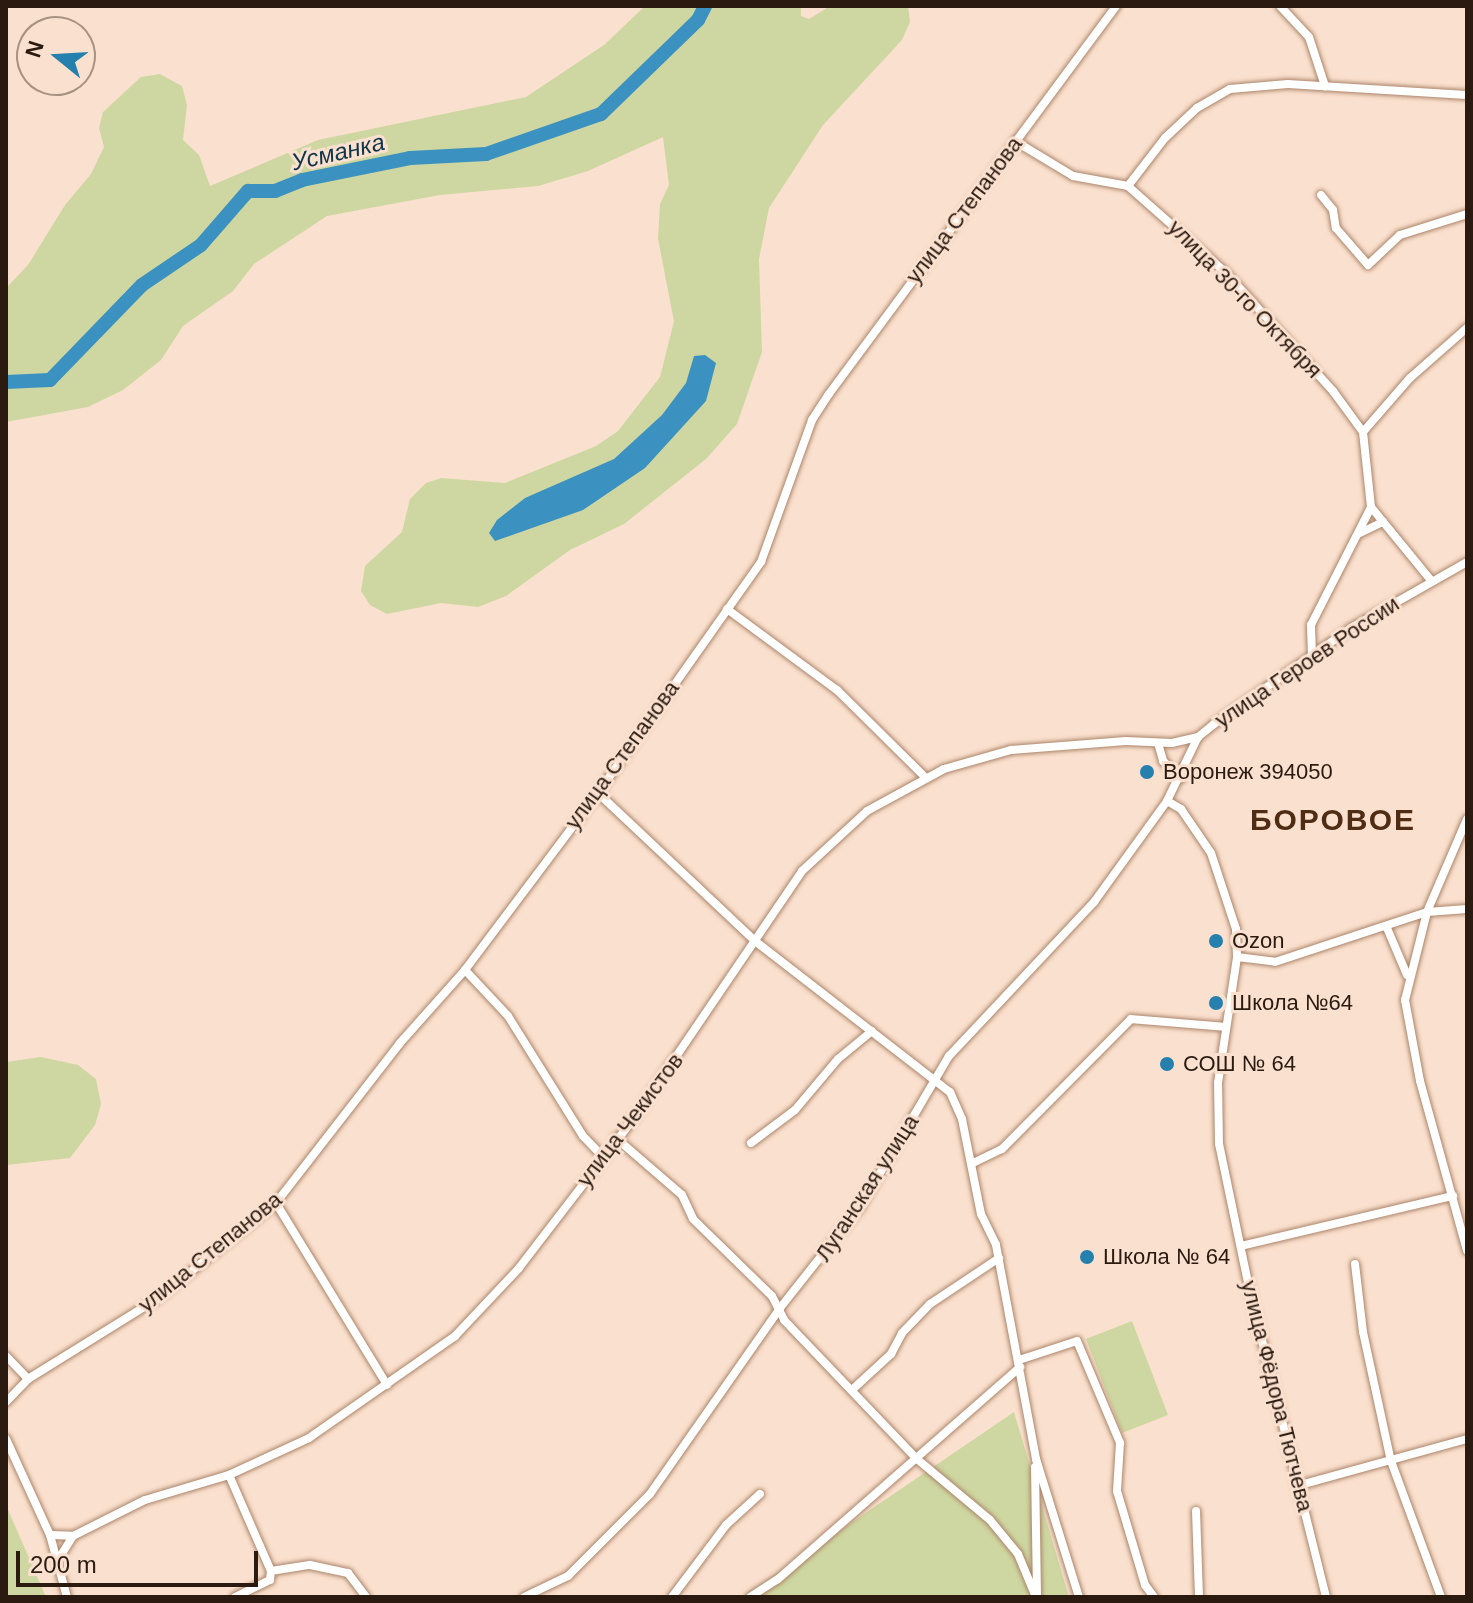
<!DOCTYPE html>
<meta charset="utf-8">
<style>
body{margin:0}
#map{position:relative;width:1473px;height:1603px;overflow:hidden;background:#fae0ce;font-family:Arial,sans-serif}
div>[style]{position:absolute}
.green>*{inset:0;background:#ced7a1}
.water>*{inset:0;background:#3b91c0}
.river>*{height:14px;margin:-7px;padding:0 7px;transform-origin:7px;border-radius:7px;background:#3b91c0}
.roads{filter:drop-shadow(0 0 2px #ac856a) drop-shadow(0 0 2px #ac856a)}
.minor>*{height:8px;margin:-4px;padding:0 4px;transform-origin:4px;border-radius:4px;background:#fff}
.dots>*{width:22px;height:22px;translate:-50% -50%;box-sizing:border-box;border:4px solid #fae0ce;border-radius:50%}
span{translate:-50% -50%;white-space:nowrap;text-align:center;line-height:1.15;-webkit-text-stroke:6px #fae0ce;paint-order:stroke}
.street-label{font-size:22px;color:#2a1a10}
.poi-label{font-size:22px;color:#2a1a10}
.left{translate:0 -50%;text-align:left}
.water-label{font-size:24px;color:#103549;font-style:italic}
.district-label{font-size:30px;color:#4f2d14;font-weight:700;letter-spacing:2px}
.frame{position:absolute;inset:0;border:8px solid #2a1a10;pointer-events:none}
.north{position:absolute;left:16px;top:16px;width:80px;height:80px;box-sizing:border-box;background:#fae0ce;border:2px solid #a79182;border-radius:50%;rotate:288deg;font-size:22px;font-weight:700;line-height:32px;text-align:center;color:#2a1a10}
.north::after{content:'';display:block;margin:auto;width:28px;height:36px;background:#2580ad;clip-path:polygon(50% 0,100% 100%,50% 72%,0 100%)}
.scale{position:absolute;left:16px;top:1551px;width:242px;height:36px;box-sizing:border-box;border:4px solid #2a1a10;border-top:0;padding-left:10px;font-size:24px;line-height:28px;white-space:nowrap;color:#2a1a10;-webkit-text-stroke:6px #fae0ce;paint-order:stroke}
</style>
<div id="map">
<div class="green">
<i style="clip-path:polygon(645px 6px,801px 6px,801px 16px,809px 19px,830px 6px,908px 6px,910px 22px,902px 40px,823px 125px,769px 208px,759px 259px,762px 352px,737px 424px,706px 459px,624px 524px,570px 550px,506px 596px,478px 607px,441px 603px,387px 614px,370px 605px,361px 591px,365px 566px,402px 532px,410px 499px,426px 483px,441px 478px,505px 483px,596px 446px,618px 431px,660px 377px,674px 321px,658px 239px,660px 204px,669px 185px,663px 137px,588px 171px,538px 186px,440px 195px,327px 216px,254px 264px,233px 291px,183px 326px,161px 360px,123px 390px,88px 407px,6px 422px,6px 288px,28px 265px,65px 205px,91px 174px,104px 147px,99px 128px,103px 112px,141px 77px,160px 74px,182px 86px,187px 105px,183px 140px,199px 155px,210px 186px,318px 140px,526px 97px,604px 45px)"></i>
<i style="clip-path:polygon(41px 1057px,78px 1065px,96px 1079px,101px 1104px,95px 1125px,70px 1158px,6px 1165px,6px 1062px)"></i>
<i style="clip-path:polygon(1132px 1321px,1168px 1415px,1122px 1433px,1086px 1339px)"></i>
<i style="clip-path:polygon(1014px 1412px,1069px 1597px,742px 1597px)"></i>
<i style="clip-path:polygon(6px 1505px,46px 1597px,6px 1597px)"></i>
</div>
<div class="water">
<i style="clip-path:polygon(705px 355px,716px 363px,706px 401px,645px 468px,583px 510px,495px 541px,489px 533px,497px 520px,525px 498px,614px 459px,662px 415px,686px 383px,694px 356px)"></i>
</div>
<div class="river">
<i style="left:6px;top:382px;width:44px;rotate:-2.6deg"></i>
<i style="left:50px;top:380px;width:132px;rotate:-45.9deg"></i>
<i style="left:142px;top:285px;width:71px;rotate:-34.1deg"></i>
<i style="left:201px;top:245px;width:72px;rotate:-49deg"></i>
<i style="left:248px;top:191px;width:27px"></i>
<i style="left:275px;top:191px;width:29px;rotate:-22deg"></i>
<i style="left:302px;top:180px;width:110px;rotate:-11.5deg"></i>
<i style="left:410px;top:158px;width:76px;rotate:-3deg"></i>
<i style="left:486px;top:154px;width:122px;rotate:-19.2deg"></i>
<i style="left:601px;top:114px;width:135px;rotate:-44.1deg"></i>
<i style="left:698px;top:20px;width:16px;rotate:-63deg"></i>
</div>
<div class="roads">
<div class="minor">
<i style="left:1280px;top:6px;width:42px;rotate:46.9deg"></i>
<i style="left:1309px;top:37px;width:52px;rotate:71.9deg"></i>
<i style="left:1015px;top:141px;width:68px;rotate:31.1deg"></i>
<i style="left:1073px;top:176px;width:56px;rotate:10.3deg"></i>
<i style="left:1321px;top:195px;width:19px;rotate:51deg"></i>
<i style="left:1333px;top:210px;width:18px;rotate:81deg"></i>
<i style="left:1336px;top:228px;width:49px;rotate:49.1deg"></i>
<i style="left:1368px;top:265px;width:44px;rotate:-43.2deg"></i>
<i style="left:1400px;top:235px;width:70px;rotate:-17.4deg"></i>
<i style="left:1363px;top:432px;width:72px;rotate:-49deg"></i>
<i style="left:1410px;top:378px;width:76px;rotate:-41.3deg"></i>
<i style="left:1371px;top:507px;width:75px;rotate:-96.1deg"></i>
<i style="left:1363px;top:432px;width:51px;rotate:-126.2deg"></i>
<i style="left:1333px;top:391px;width:162px;rotate:-132.2deg"></i>
<i style="left:1224px;top:271px;width:128px;rotate:-138.5deg"></i>
<i style="left:1128px;top:186px;width:61px;rotate:-52.4deg"></i>
<i style="left:1165px;top:138px;width:44px;rotate:-43.2deg"></i>
<i style="left:1197px;top:108px;width:38px;rotate:-30deg"></i>
<i style="left:1230px;top:89px;width:58px;rotate:-4.9deg"></i>
<i style="left:1288px;top:84px;width:179px;rotate:3.5deg"></i>
<i style="left:1358px;top:534px;width:28px;rotate:-26deg"></i>
<i style="left:727px;top:609px;width:137px;rotate:36.4deg"></i>
<i style="left:837px;top:690px;width:125px;rotate:44.7deg"></i>
<i style="left:1312px;top:655px;width:30px;rotate:-92deg"></i>
<i style="left:1311px;top:625px;width:132px;rotate:-63deg"></i>
<i style="left:1371px;top:507px;width:93px;rotate:50.7deg"></i>
<i style="left:1158px;top:743px;width:19px;rotate:74deg"></i>
<i style="left:1163px;top:761px;width:25px;rotate:43deg"></i>
<i style="left:598px;top:793px;width:216px;rotate:43.3deg"></i>
<i style="left:755px;top:941px;width:247px;rotate:37.8deg"></i>
<i style="left:950px;top:1092px;width:30px;rotate:66deg"></i>
<i style="left:962px;top:1119px;width:97px;rotate:78.7deg"></i>
<i style="left:981px;top:1214px;width:34px;rotate:64deg"></i>
<i style="left:996px;top:1245px;width:218px;rotate:79.4deg"></i>
<i style="left:1036px;top:1459px;width:145px;rotate:72.7deg"></i>
<i style="left:1467px;top:819px;width:101px;rotate:113.3deg"></i>
<i style="left:1427px;top:912px;width:91px;rotate:104deg"></i>
<i style="left:1405px;top:1000px;width:82px;rotate:79.5deg"></i>
<i style="left:1420px;top:1081px;width:176px;rotate:74.5deg"></i>
<i style="left:1387px;top:928px;width:51px;rotate:66.9deg"></i>
<i style="left:1237px;top:957px;width:38px;rotate:7deg"></i>
<i style="left:1275px;top:962px;width:160px;rotate:-18.2deg"></i>
<i style="left:1427px;top:912px;width:40px;rotate:-4.3deg"></i>
<i style="left:465px;top:970px;width:63px;rotate:46.9deg"></i>
<i style="left:508px;top:1016px;width:142px;rotate:58deg"></i>
<i style="left:583px;top:1136px;width:28px;rotate:46deg"></i>
<i style="left:616px;top:1138px;width:87px;rotate:40.8deg"></i>
<i style="left:682px;top:1195px;width:26px;rotate:65deg"></i>
<i style="left:693px;top:1219px;width:110px;rotate:44.3deg"></i>
<i style="left:772px;top:1296px;width:27px;rotate:63deg"></i>
<i style="left:784px;top:1320px;width:192px;rotate:46.3deg"></i>
<i style="left:917px;top:1459px;width:95px;rotate:39.9deg"></i>
<i style="left:990px;top:1520px;width:44px;rotate:50.5deg"></i>
<i style="left:1018px;top:1554px;width:47px;rotate:67.3deg"></i>
<i style="left:751px;top:1143px;width:55px;rotate:-36.9deg"></i>
<i style="left:795px;top:1110px;width:67px;rotate:-49.9deg"></i>
<i style="left:838px;top:1059px;width:44px;rotate:-39.5deg"></i>
<i style="left:973px;top:1163px;width:32px;rotate:-26deg"></i>
<i style="left:1002px;top:1149px;width:183px;rotate:-45.2deg"></i>
<i style="left:1131px;top:1019px;width:95px;rotate:4.8deg"></i>
<i style="left:276px;top:1203px;width:213px;rotate:58.6deg"></i>
<i style="left:1241px;top:1246px;width:218px;rotate:-13.3deg"></i>
<i style="left:1355px;top:1264px;width:68px;rotate:83.3deg"></i>
<i style="left:1363px;top:1332px;width:132px;rotate:77.8deg"></i>
<i style="left:1391px;top:1461px;width:145px;rotate:69.8deg"></i>
<i style="left:6px;top:1356px;width:32px;rotate:46deg"></i>
<i style="left:1019px;top:1360px;width:61px;rotate:-18.1deg"></i>
<i style="left:1077px;top:1341px;width:111px;rotate:67.1deg"></i>
<i style="left:1120px;top:1443px;width:48px;rotate:93.6deg"></i>
<i style="left:1117px;top:1491px;width:98px;rotate:73.4deg"></i>
<i style="left:1145px;top:1585px;width:15px;rotate:53deg"></i>
<i style="left:853px;top:1389px;width:52px;rotate:-42.6deg"></i>
<i style="left:891px;top:1354px;width:24px;rotate:-62deg"></i>
<i style="left:902px;top:1333px;width:40px;rotate:-46deg"></i>
<i style="left:930px;top:1304px;width:83px;rotate:-33.7deg"></i>
<i style="left:6px;top:1402px;width:32px;rotate:-46deg"></i>
<i style="left:28px;top:1379px;width:152px;rotate:-31.8deg"></i>
<i style="left:157px;top:1299px;width:153px;rotate:-38.9deg"></i>
<i style="left:276px;top:1203px;width:202px;rotate:-52.2deg"></i>
<i style="left:400px;top:1043px;width:98px;rotate:-48.3deg"></i>
<i style="left:465px;top:970px;width:221px;rotate:-53.1deg"></i>
<i style="left:598px;top:793px;width:283px;rotate:-54.8deg"></i>
<i style="left:761px;top:562px;width:151px;rotate:-70.2deg"></i>
<i style="left:812px;top:420px;width:31px;rotate:-57deg"></i>
<i style="left:829px;top:394px;width:483px;rotate:-53.5deg"></i>
<i style="left:6px;top:1439px;width:106px;rotate:65.4deg"></i>
<i style="left:50px;top:1535px;width:64px;rotate:74.7deg"></i>
<i style="left:1035px;top:1467px;width:127px;rotate:89.1deg"></i>
<i style="left:229px;top:1475px;width:105px;rotate:66.4deg"></i>
<i style="left:1300px;top:1485px;width:173px;rotate:-15.4deg"></i>
<i style="left:1196px;top:1511px;width:86px;rotate:88deg"></i>
<i style="left:50px;top:1535px;width:23px;rotate:2deg"></i>
<i style="left:73px;top:1536px;width:80px;rotate:-26.6deg"></i>
<i style="left:145px;top:1500px;width:88px;rotate:-16.6deg"></i>
<i style="left:229px;top:1475px;width:88px;rotate:-24.8deg"></i>
<i style="left:309px;top:1438px;width:178px;rotate:-34.9deg"></i>
<i style="left:455px;top:1336px;width:93px;rotate:-46.7deg"></i>
<i style="left:519px;top:1268px;width:190px;rotate:-52.5deg"></i>
<i style="left:635px;top:1117px;width:297px;rotate:-55.8deg"></i>
<i style="left:802px;top:871px;width:88px;rotate:-42.7deg"></i>
<i style="left:867px;top:811px;width:88px;rotate:-28.6deg"></i>
<i style="left:944px;top:769px;width:70px;rotate:-15.8deg"></i>
<i style="left:1011px;top:750px;width:115px;rotate:-4.5deg"></i>
<i style="left:1126px;top:741px;width:46px;rotate:2.5deg"></i>
<i style="left:1172px;top:743px;width:27px;rotate:-13deg"></i>
<i style="left:58px;top:1560px;width:28px;rotate:-58deg"></i>
<i style="left:235px;top:1597px;width:39px;rotate:-26deg"></i>
<i style="left:270px;top:1580px;width:9px;rotate:-84deg"></i>
<i style="left:271px;top:1571px;width:39px;rotate:-9deg"></i>
<i style="left:310px;top:1565px;width:39px;rotate:12deg"></i>
<i style="left:348px;top:1573px;width:30px;rotate:53deg"></i>
<i style="left:524px;top:1597px;width:49px;rotate:-25.5deg"></i>
<i style="left:568px;top:1576px;width:116px;rotate:-45deg"></i>
<i style="left:650px;top:1494px;width:227px;rotate:-55deg"></i>
<i style="left:780px;top:1308px;width:129px;rotate:-51.6deg"></i>
<i style="left:860px;top:1207px;width:175px;rotate:-59.5deg"></i>
<i style="left:949px;top:1056px;width:212px;rotate:-46.7deg"></i>
<i style="left:1094px;top:902px;width:125px;rotate:-54.1deg"></i>
<i style="left:672px;top:1597px;width:90px;rotate:-53.1deg"></i>
<i style="left:726px;top:1525px;width:46px;rotate:-42.4deg"></i>
<i style="left:750px;top:1597px;width:33px;rotate:-33deg"></i>
<i style="left:778px;top:1579px;width:322px;rotate:-41.2deg"></i>
<i style="left:1326px;top:1597px;width:309px;rotate:-104deg"></i>
<i style="left:1251px;top:1297px;width:156px;rotate:-101.8deg"></i>
<i style="left:1219px;top:1144px;width:61px;rotate:-90.9deg"></i>
<i style="left:1218px;top:1083px;width:127px;rotate:-81.4deg"></i>
<i style="left:1237px;top:957px;width:28px;rotate:-92deg"></i>
<i style="left:1236px;top:929px;width:80px;rotate:-108.2deg"></i>
<i style="left:1211px;top:853px;width:53px;rotate:-124.3deg"></i>
<i style="left:1181px;top:809px;width:16px;rotate:-150deg"></i>
<i style="left:1167px;top:801px;width:71px;rotate:-64.2deg"></i>
<i style="left:1198px;top:737px;width:21px;rotate:-39deg"></i>
<i style="left:1214px;top:724px;width:167px;rotate:-35deg"></i>
<i style="left:1351px;top:628px;width:133px;rotate:-29.6deg"></i>
</div>
</div>
<div class="dots">
<i style="left:1147px;top:772px;background:#2580ad"></i>
<i style="left:1216px;top:941px;background:#2580ad"></i>
<i style="left:1216px;top:1003px;background:#2580ad"></i>
<i style="left:1167px;top:1064px;background:#2580ad"></i>
<i style="left:1087px;top:1257px;background:#2580ad"></i>
</div>
<div class="street-label">
<span style="left:964px;top:210px;rotate:-53deg">улица Степанова</span>
<span style="left:1245px;top:299px;rotate:46deg">улица 30-го Октября</span>
<span style="left:1307px;top:662px;rotate:-34deg">улица Героев России</span>
<span style="left:622px;top:755px;rotate:-54deg">улица Степанова</span>
<span style="left:630px;top:1120px;rotate:-53deg">улица Чекистов</span>
<span style="left:867px;top:1188px;rotate:-57deg">Луганская улица</span>
<span style="left:210px;top:1252px;rotate:-39deg">улица Степанова</span>
<span style="left:1277px;top:1396px;rotate:76deg">улица Фёдора Тютчева</span>
</div>
<div class="poi-label">
<span class="left" style="left:1163px;top:772px">Воронеж 394050</span>
<span class="left" style="left:1232px;top:941px">Ozon</span>
<span class="left" style="left:1232px;top:1003px">Школа №64</span>
<span class="left" style="left:1183px;top:1064px">СОШ № 64</span>
<span class="left" style="left:1103px;top:1257px">Школа № 64</span>
</div>
<div class="water-label">
<span style="left:338px;top:152px;rotate:-13deg">Усманка</span>
</div>
<div class="district-label">
<span style="left:1333px;top:820px">БОРОВОЕ</span>
</div>
<div class="frame"></div>
<div class="north">N</div>
<div class="scale">200 m</div>
</div>
